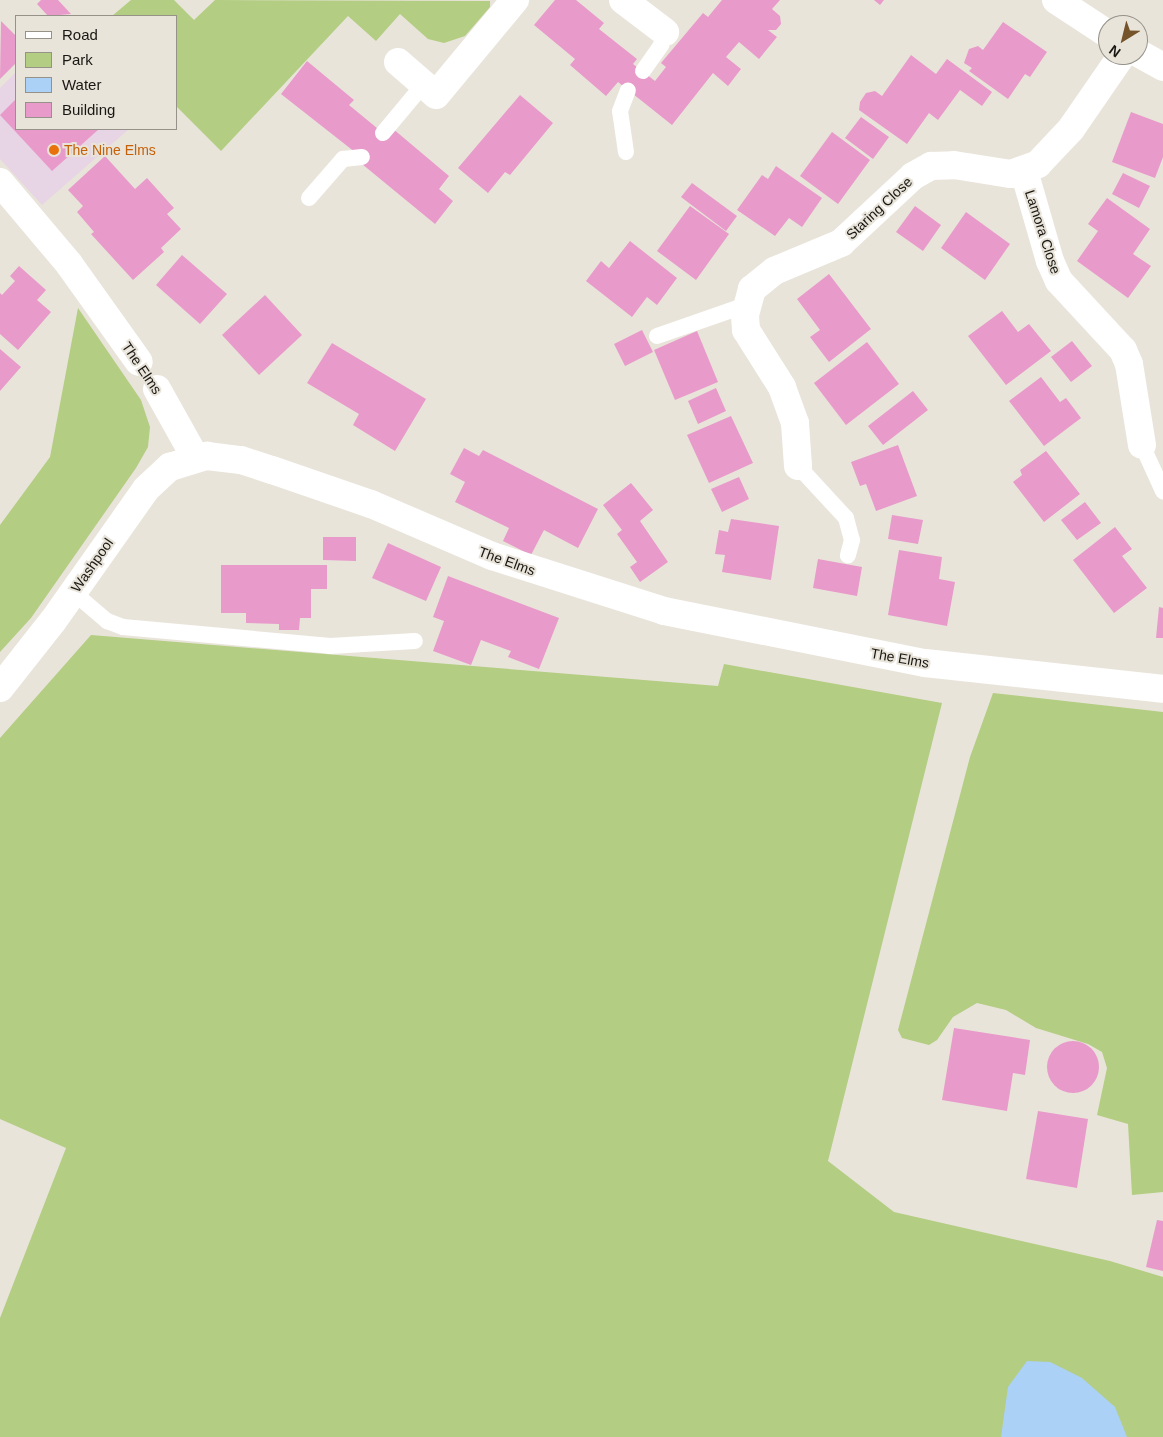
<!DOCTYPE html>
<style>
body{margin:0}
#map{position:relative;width:1163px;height:1437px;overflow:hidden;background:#e9e4da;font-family:Helvetica,sans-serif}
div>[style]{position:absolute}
.commercial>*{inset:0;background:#e7d4e4}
.green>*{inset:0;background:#b3cd82}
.water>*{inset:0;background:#abd1f7}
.building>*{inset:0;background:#e89aca}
.round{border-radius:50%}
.lane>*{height:16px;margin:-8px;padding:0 8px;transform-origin:8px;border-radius:8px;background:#fff}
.street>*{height:28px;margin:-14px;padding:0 14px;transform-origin:14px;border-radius:14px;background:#fff}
.secondary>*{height:28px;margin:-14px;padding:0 14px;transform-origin:14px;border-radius:14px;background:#fff}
.dots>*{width:14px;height:14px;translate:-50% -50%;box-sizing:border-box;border:2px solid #e9e4da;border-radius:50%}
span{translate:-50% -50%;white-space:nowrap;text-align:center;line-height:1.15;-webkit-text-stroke:4px #e9e4da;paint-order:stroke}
.food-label{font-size:14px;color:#c56008}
.left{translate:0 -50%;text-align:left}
.street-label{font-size:14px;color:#191713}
.legend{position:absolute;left:15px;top:15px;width:162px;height:115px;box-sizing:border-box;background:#e9e4da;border:1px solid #96928a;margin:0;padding:6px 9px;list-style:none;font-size:15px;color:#191713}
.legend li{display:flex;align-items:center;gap:10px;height:25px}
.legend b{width:25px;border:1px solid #96928a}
.north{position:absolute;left:1098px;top:15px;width:50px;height:50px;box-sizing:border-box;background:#e9e4da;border:1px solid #96928a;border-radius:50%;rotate:216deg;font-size:14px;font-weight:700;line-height:20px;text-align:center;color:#191713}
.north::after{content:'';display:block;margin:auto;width:18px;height:22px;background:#75532b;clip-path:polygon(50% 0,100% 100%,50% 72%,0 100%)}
</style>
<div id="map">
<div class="commercial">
<i style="clip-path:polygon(16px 72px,16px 129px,129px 129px,42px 205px,0 159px,0 88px)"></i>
</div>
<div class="green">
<i style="clip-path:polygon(131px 0,174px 0,194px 20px,215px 0,490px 1px,490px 7px,465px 36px,444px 43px,428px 39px,400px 14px,376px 41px,348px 16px,221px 151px,176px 106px,176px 16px,112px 16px)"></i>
<i style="clip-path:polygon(78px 308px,141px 400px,150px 427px,148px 447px,136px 468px,31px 618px,0 652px,0 525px,50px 457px)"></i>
<i style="clip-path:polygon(91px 635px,718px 686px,724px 664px,942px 703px,828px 1161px,894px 1212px,1110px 1261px,1163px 1277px,1163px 1437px,0 1437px,0 1318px,66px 1148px,0 1119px,0 738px)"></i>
<i style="clip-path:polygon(993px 693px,1163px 712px,1163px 1192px,1132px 1195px,1128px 1124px,1097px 1115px,1107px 1068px,1102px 1052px,1088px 1044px,1036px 1028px,1006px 1010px,977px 1003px,953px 1017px,937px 1040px,929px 1045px,902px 1038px,898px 1030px,970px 757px)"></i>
</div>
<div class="water">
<i style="clip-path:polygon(1027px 1361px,1050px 1362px,1082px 1378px,1115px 1407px,1127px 1437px,1001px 1437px,1008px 1387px)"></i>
</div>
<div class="building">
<i style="clip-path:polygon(41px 0,58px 0,71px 14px,48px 16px,37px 4px)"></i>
<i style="clip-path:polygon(555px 0,576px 0,604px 23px,599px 29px,637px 59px,633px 64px,655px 81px,666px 67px,661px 63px,677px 44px,703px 13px,708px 17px,722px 0,780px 0,772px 9px,780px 16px,781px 24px,776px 30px,768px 30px,777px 37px,759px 59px,739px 42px,726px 57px,741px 69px,728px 86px,713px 73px,672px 125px,618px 82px,606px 96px,570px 65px,575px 59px,534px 25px)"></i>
<i style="clip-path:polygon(874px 0,884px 0,880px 5px)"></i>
<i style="clip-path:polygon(1px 21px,16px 36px,16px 63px,0 79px)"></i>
<i style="clip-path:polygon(1003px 22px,1047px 52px,1030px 77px,1025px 74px,1008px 99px,969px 71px,972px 68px,964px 63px,969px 49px,978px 46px,983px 50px)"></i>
<i style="clip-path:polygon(911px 55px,936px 74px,947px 59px,992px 92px,982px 106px,960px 90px,938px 120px,929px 113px,907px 144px,859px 110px,860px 102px,866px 93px,875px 91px,882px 96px)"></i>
<i style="clip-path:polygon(307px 61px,354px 100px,349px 105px,383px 133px,392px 128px,449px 176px,439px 189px,453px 201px,435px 224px,362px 164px,365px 160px,281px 94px)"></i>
<i style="clip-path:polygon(520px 95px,553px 123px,510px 175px,505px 172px,488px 193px,458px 168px)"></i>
<i style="clip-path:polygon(16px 99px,16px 129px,99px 129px,52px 171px,0 115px)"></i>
<i style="clip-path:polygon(1131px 112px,1163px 124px,1163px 157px,1155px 178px,1112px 162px)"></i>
<i style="clip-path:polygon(861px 117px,889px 137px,873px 159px,845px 138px)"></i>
<i style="clip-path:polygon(832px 132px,870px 160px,838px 204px,800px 176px)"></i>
<i style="clip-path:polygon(105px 156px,135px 189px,147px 178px,174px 208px,167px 214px,181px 229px,161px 248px,164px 252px,133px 280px,91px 234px,94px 232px,77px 212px,83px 206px,68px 190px)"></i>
<i style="clip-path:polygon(776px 166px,822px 198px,802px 227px,789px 218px,775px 236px,737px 210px,762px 175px,768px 179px)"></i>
<i style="clip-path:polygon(1123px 173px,1150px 186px,1139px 208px,1112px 194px)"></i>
<i style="clip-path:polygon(692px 183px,737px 216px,726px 231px,681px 197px)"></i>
<i style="clip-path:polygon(1107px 198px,1150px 229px,1133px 254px,1151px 266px,1128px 298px,1077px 261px,1098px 231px,1088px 224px)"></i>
<i style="clip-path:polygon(690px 206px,729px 234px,696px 280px,657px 251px)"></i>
<i style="clip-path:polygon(915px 206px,941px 225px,923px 251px,896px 232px)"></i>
<i style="clip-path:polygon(966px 212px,1010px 244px,985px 280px,941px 248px)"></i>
<i style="clip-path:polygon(630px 241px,677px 278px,657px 305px,647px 297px,632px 317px,586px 281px,601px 261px,609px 268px)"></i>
<i style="clip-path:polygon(182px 255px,227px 294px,200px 324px,156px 285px)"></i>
<i style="clip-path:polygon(19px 266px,46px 290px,37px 300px,51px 312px,18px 350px,0 334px,0 293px,2px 295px,15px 281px,10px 276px)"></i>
<i style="clip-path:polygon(829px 274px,871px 329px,829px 362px,810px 337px,820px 330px,797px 299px)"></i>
<i style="clip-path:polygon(265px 295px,302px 335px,259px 375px,222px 335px)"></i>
<i style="clip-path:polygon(1002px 311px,1018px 332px,1029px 324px,1051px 351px,1006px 385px,968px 336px)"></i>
<i style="clip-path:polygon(642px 330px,653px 352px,625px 366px,614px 344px)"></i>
<i style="clip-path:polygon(697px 331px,718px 382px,675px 400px,654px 350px)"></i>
<i style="clip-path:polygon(1072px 341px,1092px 366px,1071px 382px,1051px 357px)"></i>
<i style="clip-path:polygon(867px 342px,899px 384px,846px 425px,814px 383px)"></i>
<i style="clip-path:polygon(332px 343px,426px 399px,395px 451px,353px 425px,359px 414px,307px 383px)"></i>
<i style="clip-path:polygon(0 349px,21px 367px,0 391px)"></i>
<i style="clip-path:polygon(1041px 377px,1060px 402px,1066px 398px,1081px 418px,1044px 446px,1009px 401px)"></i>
<i style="clip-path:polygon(716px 388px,726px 411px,698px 424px,688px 401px)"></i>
<i style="clip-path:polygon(913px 391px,928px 410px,883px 445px,868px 426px)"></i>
<i style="clip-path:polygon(731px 416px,753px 463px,709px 483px,687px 435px)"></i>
<i style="clip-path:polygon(898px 445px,917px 496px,876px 511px,866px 484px,860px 486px,851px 462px)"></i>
<i style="clip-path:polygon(464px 448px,479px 456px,483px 450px,598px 509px,578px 548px,544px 530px,531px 555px,503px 541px,509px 528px,455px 502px,465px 482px,450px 474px)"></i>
<i style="clip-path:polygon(1046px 451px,1080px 494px,1044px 522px,1013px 482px,1022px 475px,1020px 470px)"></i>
<i style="clip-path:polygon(739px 477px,749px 499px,722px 512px,711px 489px)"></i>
<i style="clip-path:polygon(631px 483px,653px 510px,640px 521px,668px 562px,640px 582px,630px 567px,637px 562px,617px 534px,622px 530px,603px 505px)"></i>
<i style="clip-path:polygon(1085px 502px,1101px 523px,1077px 540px,1061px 520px)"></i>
<i style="clip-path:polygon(892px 515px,923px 520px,918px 544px,888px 539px)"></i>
<i style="clip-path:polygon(731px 519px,779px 526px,771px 580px,722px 572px,725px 555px,715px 554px,719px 530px,728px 532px)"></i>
<i style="clip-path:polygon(1115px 527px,1132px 549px,1122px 556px,1147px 588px,1114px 613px,1073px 560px)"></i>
<i style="clip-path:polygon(323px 537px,356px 537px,356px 561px,323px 560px)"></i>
<i style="clip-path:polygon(388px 543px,441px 567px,426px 601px,372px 578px)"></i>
<i style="clip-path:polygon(899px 550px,942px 557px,939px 579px,955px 582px,947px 626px,888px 615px)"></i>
<i style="clip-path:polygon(818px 559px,862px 567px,857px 596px,813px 588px)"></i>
<i style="clip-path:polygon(221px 565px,327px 565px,327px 589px,311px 589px,311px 618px,300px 618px,299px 630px,279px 630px,279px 624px,246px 623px,246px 613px,221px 613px)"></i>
<i style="clip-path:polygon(448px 576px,559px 618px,539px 669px,508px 657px,511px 651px,481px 640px,471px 665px,433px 651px,444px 621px,433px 617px)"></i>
<i style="clip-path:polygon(1159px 607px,1163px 608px,1163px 638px,1156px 638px)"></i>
<i style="clip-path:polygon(954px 1028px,1030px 1040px,1025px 1075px,1013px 1073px,1007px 1111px,942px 1100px)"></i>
<i class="round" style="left:1047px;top:1041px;width:52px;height:52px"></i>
<i style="clip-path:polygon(1038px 1111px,1088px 1119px,1077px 1188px,1026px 1179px)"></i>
<i style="clip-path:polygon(1157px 1220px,1163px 1221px,1163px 1271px,1146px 1267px)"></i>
</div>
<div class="lane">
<i style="left:643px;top:71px;width:32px;rotate:-55deg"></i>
<i style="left:661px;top:45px;width:14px;rotate:-73deg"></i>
<i style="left:383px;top:133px;width:62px;rotate:-50.2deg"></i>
<i style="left:626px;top:152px;width:41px;rotate:-98.3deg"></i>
<i style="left:620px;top:111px;width:22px;rotate:-69deg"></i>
<i style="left:309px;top:198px;width:52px;rotate:-48.9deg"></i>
<i style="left:343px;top:159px;width:19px;rotate:-6deg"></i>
<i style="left:657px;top:336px;width:94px;rotate:-19.2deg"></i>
<i style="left:1142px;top:445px;width:51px;rotate:65.5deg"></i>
<i style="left:798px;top:466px;width:71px;rotate:47.3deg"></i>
<i style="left:846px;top:518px;width:23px;rotate:75deg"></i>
<i style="left:852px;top:540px;width:16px;rotate:105deg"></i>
<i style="left:73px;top:592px;width:45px;rotate:40.5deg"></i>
<i style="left:107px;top:621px;width:17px;rotate:21deg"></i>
<i style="left:123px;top:627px;width:208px;rotate:5.2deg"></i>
<i style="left:330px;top:646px;width:85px;rotate:-3.4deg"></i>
</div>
<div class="street">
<i style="left:623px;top:0;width:53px;rotate:37.3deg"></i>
<i style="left:1056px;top:0;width:62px;rotate:33.2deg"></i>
<i style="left:1138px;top:53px;width:29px;rotate:29deg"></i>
<i style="left:398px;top:62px;width:50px;rotate:41deg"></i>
<i style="left:436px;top:95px;width:124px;rotate:-50.3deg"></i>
<i style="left:1024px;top:171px;width:94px;rotate:73.9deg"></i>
<i style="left:1050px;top:261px;width:22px;rotate:66deg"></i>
<i style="left:1059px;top:281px;width:94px;rotate:47.2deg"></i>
<i style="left:1123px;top:350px;width:15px;rotate:67deg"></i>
<i style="left:1129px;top:364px;width:82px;rotate:80.9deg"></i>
<i style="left:0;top:182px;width:107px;rotate:49.9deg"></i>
<i style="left:69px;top:264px;width:120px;rotate:54.5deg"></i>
<i style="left:157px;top:389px;width:78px;rotate:60.8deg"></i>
<i style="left:798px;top:466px;width:43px;rotate:-94deg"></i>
<i style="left:795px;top:423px;width:38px;rotate:-110deg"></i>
<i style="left:782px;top:387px;width:67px;rotate:-122.3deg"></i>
<i style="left:746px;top:330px;width:15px;rotate:-94deg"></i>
<i style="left:745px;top:315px;width:27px;rotate:-75deg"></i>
<i style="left:752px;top:289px;width:28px;rotate:-39deg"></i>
<i style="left:774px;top:271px;width:73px;rotate:-22.7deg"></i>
<i style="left:841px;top:243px;width:98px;rotate:-42.9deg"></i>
<i style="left:913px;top:176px;width:21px;rotate:-29deg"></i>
<i style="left:931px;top:166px;width:23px;rotate:-2deg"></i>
<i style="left:954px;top:165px;width:58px;rotate:9deg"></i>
<i style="left:1011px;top:174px;width:29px;rotate:-20deg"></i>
<i style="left:1038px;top:164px;width:48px;rotate:-46.7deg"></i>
<i style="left:1071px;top:129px;width:90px;rotate:-55.4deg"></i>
</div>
<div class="secondary">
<i style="left:0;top:688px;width:85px;rotate:-51.7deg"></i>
<i style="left:53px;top:621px;width:161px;rotate:-54.8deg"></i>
<i style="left:146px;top:489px;width:33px;rotate:-43deg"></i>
<i style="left:170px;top:467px;width:39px;rotate:-17deg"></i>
<i style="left:207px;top:456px;width:34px;rotate:7deg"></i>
<i style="left:241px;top:460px;width:33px;rotate:18deg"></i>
<i style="left:272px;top:470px;width:105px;rotate:19deg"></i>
<i style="left:371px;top:504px;width:132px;rotate:23.3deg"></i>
<i style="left:492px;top:556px;width:181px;rotate:17.7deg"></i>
<i style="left:664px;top:611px;width:266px;rotate:11.3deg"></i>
<i style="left:925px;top:663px;width:239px;rotate:6.2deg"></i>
</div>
<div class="dots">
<i style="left:54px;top:150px;background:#e8710a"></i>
</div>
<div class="food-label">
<span class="left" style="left:64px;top:150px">The Nine Elms</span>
</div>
<div class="street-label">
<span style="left:879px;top:208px;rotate:-43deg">Staring Close</span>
<span style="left:1043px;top:232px;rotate:72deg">Lamora Close</span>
<span style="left:142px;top:368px;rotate:56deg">The Elms</span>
<span style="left:507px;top:561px;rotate:20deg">The Elms</span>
<span style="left:92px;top:565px;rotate:-55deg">Washpool</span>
<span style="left:900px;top:658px;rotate:10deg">The Elms</span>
</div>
<ul class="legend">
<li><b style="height:6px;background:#fff"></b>Road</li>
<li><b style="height:14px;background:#b3cd82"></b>Park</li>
<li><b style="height:14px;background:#abd1f7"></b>Water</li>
<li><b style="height:14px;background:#e89aca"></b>Building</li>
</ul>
<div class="north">N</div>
</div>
